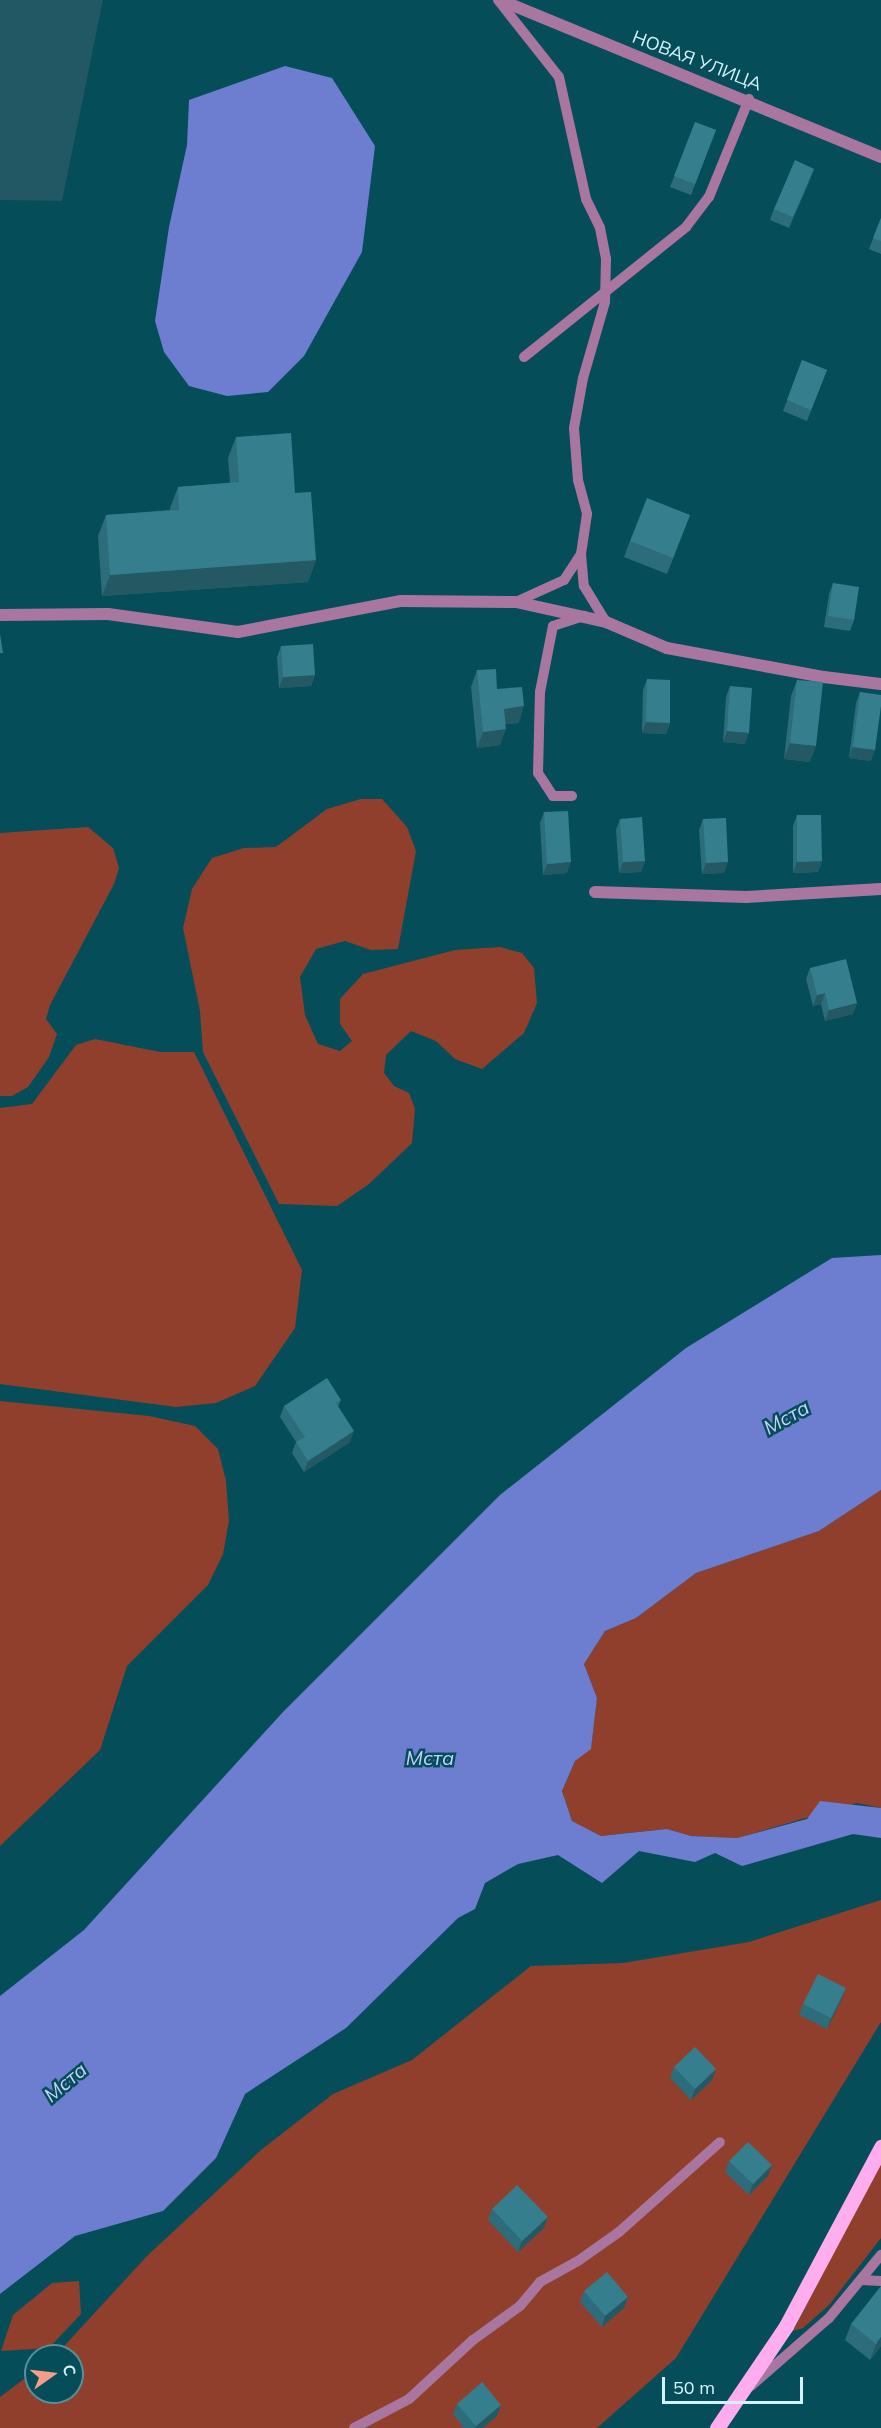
<!DOCTYPE html>
<meta charset="utf-8">
<style>
body{margin:0}
#map{position:relative;width:881px;height:2428px;overflow:hidden;background:#064d5a;font-family:Mulish,sans-serif}
div>[style]{position:absolute}
.built>*{inset:0;background:#215864}
.green>*{inset:0;background:#913f2d}
.water>*{inset:0;background:#6d7dd0}
.lane>*{height:10px;margin:-5px;padding:0 5px;transform-origin:5px;border-radius:5px;background:#a9769f}
.street>*{height:12px;margin:-6px;padding:0 6px;transform-origin:6px;border-radius:6px;background:#a9769f}
.primary>*{height:15px;margin:-7.5px;padding:0 7.5px;transform-origin:7.5px;border-radius:7.5px;background:#ffadef}
.wall>*{inset:0;background:#2d6c7a}
.shaded-wall>*{inset:0;background:#245863}
.building>*{inset:0;background:#347e8e}
span{translate:-50% -50%;white-space:nowrap;text-align:center;line-height:1.15;-webkit-text-stroke:5px #064d5a;paint-order:stroke}
.street-label{font-size:18px;color:#d4f2f9}
.water-label{font-size:20px;color:#c5d0fc;font-style:italic}
.north{position:absolute;left:24px;top:2344px;width:60px;height:60px;box-sizing:border-box;background:#064d5a;border:2px solid #588f9a;border-radius:50%;rotate:76deg;font-size:16px;font-weight:700;line-height:24px;text-align:center;color:#d4f2f9}
.north::after{content:'';display:block;margin:auto;width:21px;height:27px;background:#f49e8a;clip-path:polygon(50% 0,100% 100%,50% 72%,0 100%)}
.scale{position:absolute;left:662px;top:2377px;width:141px;height:27px;box-sizing:border-box;border:3px solid #d4f2f9;border-top:0;padding-left:8px;font-size:18px;line-height:21px;white-space:nowrap;color:#d4f2f9;-webkit-text-stroke:4px #064d5a;paint-order:stroke}
</style>
<div id="map">
<div class="built">
<i style="clip-path:polygon(0 0,103px 0,62px 201px,0 200px)"></i>
</div>
<div class="green">
<i style="clip-path:polygon(361px 799px,382px 799px,407px 827px,416px 851px,398px 949px,371px 950px,345px 941px,316px 949px,300px 977px,305px 1015px,318px 1044px,340px 1051px,352px 1041px,340px 1024px,340px 999px,363px 974px,455px 950px,500px 947px,522px 953px,534px 968px,537px 1003px,524px 1033px,482px 1069px,455px 1059px,436px 1041px,411px 1031px,386px 1055px,384px 1073px,394px 1086px,409px 1093px,415px 1109px,412px 1143px,369px 1184px,337px 1206px,279px 1204px,203px 1052px,200px 1011px,183px 928px,192px 889px,212px 858px,244px 848px,276px 847px,327px 809px)"></i>
<i style="clip-path:polygon(88px 827px,113px 848px,119px 868px,114px 884px,50px 1005px,46px 1019px,57px 1034px,49px 1057px,28px 1087px,12px 1096px,0 1096px,0 833px)"></i>
<i style="clip-path:polygon(95px 1039px,160px 1052px,194px 1052px,302px 1270px,295px 1328px,255px 1386px,216px 1403px,176px 1407px,0 1384px,0 1108px,32px 1104px,76px 1045px)"></i>
<i style="clip-path:polygon(0 1401px,149px 1416px,195px 1426px,218px 1449px,226px 1481px,229px 1521px,223px 1554px,208px 1585px,127px 1666px,100px 1750px,0 1846px)"></i>
<i style="clip-path:polygon(881px 1490px,881px 1808px,857px 1803px,737px 1838px,691px 1836px,667px 1829px,601px 1836px,572px 1821px,562px 1791px,575px 1761px,591px 1748px,597px 1698px,584px 1664px,605px 1631px,636px 1618px,696px 1573px,819px 1531px)"></i>
<i style="clip-path:polygon(881px 1900px,881px 2022px,676px 2358px,597px 2428px,0 2428px,0 2397px,36px 2370px,36px 2392px,72px 2392px,72px 2356px,55px 2356px,147px 2256px,261px 2150px,333px 2094px,412px 2060px,531px 1966px,623px 1963px,749px 1942px)"></i>
<i style="clip-path:polygon(881px 2161px,881px 2238px,829px 2305px,803px 2328px,793px 2331px)"></i>
<i style="clip-path:polygon(79px 2281px,81px 2314px,49px 2348px,1px 2351px,13px 2315px,52px 2283px)"></i>
</div>
<div class="water">
<i style="clip-path:polygon(285px 66px,332px 78px,375px 146px,362px 252px,304px 356px,268px 392px,227px 396px,189px 386px,164px 352px,155px 321px,169px 227px,187px 145px,189px 100px)"></i>
<i style="clip-path:polygon(881px 1255px,881px 1490px,819px 1531px,696px 1573px,636px 1618px,605px 1631px,584px 1664px,597px 1698px,591px 1749px,575px 1761px,562px 1791px,572px 1821px,601px 1836px,667px 1829px,691px 1836px,737px 1838px,807px 1819px,820px 1801px,881px 1808px,881px 1838px,853px 1834px,742px 1866px,715px 1853px,695px 1862px,639px 1851px,602px 1883px,558px 1855px,518px 1864px,485px 1883px,475px 1909px,458px 1918px,346px 2028px,245px 2094px,216px 2158px,163px 2211px,75px 2236px,0 2294px,0 1996px,84px 1930px,283px 1712px,500px 1495px,686px 1348px,832px 1258px)"></i>
</div>
<div class="lane">
<i style="left:498px;top:0;width:98px;rotate:51.6deg"></i>
<i style="left:559px;top:77px;width:125px;rotate:77.5deg"></i>
<i style="left:586px;top:199px;width:32px;rotate:64deg"></i>
<i style="left:600px;top:228px;width:32px;rotate:79deg"></i>
<i style="left:606px;top:259px;width:43px;rotate:91.3deg"></i>
<i style="left:605px;top:302px;width:79px;rotate:106.1deg"></i>
<i style="left:583px;top:378px;width:51px;rotate:100.2deg"></i>
<i style="left:574px;top:428px;width:52px;rotate:85.6deg"></i>
<i style="left:578px;top:480px;width:35px;rotate:75deg"></i>
<i style="left:587px;top:514px;width:40px;rotate:98.5deg"></i>
<i style="left:581px;top:554px;width:31px;rotate:123deg"></i>
<i style="left:564px;top:580px;width:53px;rotate:155.4deg"></i>
<i style="left:524px;top:357px;width:208px;rotate:-38.7deg"></i>
<i style="left:686px;top:227px;width:38px;rotate:-53deg"></i>
<i style="left:709px;top:197px;width:106px;rotate:-67.8deg"></i>
<i style="left:581px;top:554px;width:32px;rotate:85deg"></i>
<i style="left:584px;top:586px;width:42px;rotate:58.6deg"></i>
<i style="left:572px;top:796px;width:19px;rotate:180deg"></i>
<i style="left:553px;top:796px;width:27px;rotate:-123deg"></i>
<i style="left:538px;top:773px;width:81px;rotate:-88.6deg"></i>
<i style="left:540px;top:692px;width:67px;rotate:-78.9deg"></i>
<i style="left:553px;top:626px;width:33px;rotate:-18deg"></i>
<i style="left:861px;top:2280px;width:20px;rotate:3deg"></i>
<i style="left:751px;top:2386px;width:103px;rotate:-41.1deg"></i>
<i style="left:829px;top:2318px;width:82px;rotate:-50.5deg"></i>
<i style="left:354px;top:2428px;width:62px;rotate:-27.8deg"></i>
<i style="left:409px;top:2399px;width:87px;rotate:-42.7deg"></i>
<i style="left:473px;top:2340px;width:58px;rotate:-35.9deg"></i>
<i style="left:520px;top:2306px;width:31px;rotate:-50deg"></i>
<i style="left:540px;top:2282px;width:43px;rotate:-28.9deg"></i>
<i style="left:578px;top:2261px;width:50px;rotate:-35.3deg"></i>
<i style="left:619px;top:2232px;width:135px;rotate:-41.7deg"></i>
</div>
<div class="street">
<i style="left:500px;top:0;width:412px;rotate:22.4deg"></i>
<i style="left:0;top:615px;width:108px;rotate:-0.5deg"></i>
<i style="left:108px;top:614px;width:131px;rotate:7.9deg"></i>
<i style="left:238px;top:632px;width:166px;rotate:-10.8deg"></i>
<i style="left:401px;top:601px;width:115px;rotate:0.5deg"></i>
<i style="left:516px;top:602px;width:92px;rotate:12.5deg"></i>
<i style="left:606px;top:622px;width:66px;rotate:23.1deg"></i>
<i style="left:667px;top:648px;width:160px;rotate:10.5deg"></i>
<i style="left:824px;top:677px;width:57px;rotate:7deg"></i>
<i style="left:595px;top:892px;width:151px;rotate:1.9deg"></i>
<i style="left:746px;top:897px;width:135px;rotate:-3.4deg"></i>
</div>
<div class="primary">
<i style="left:717px;top:2428px;width:123px;rotate:-55.9deg"></i>
<i style="left:786px;top:2326px;width:203px;rotate:-62deg"></i>
</div>
<div class="wall">
<i style="clip-path:polygon(695px 122px,716px 130px,691px 195px,670px 187px)"></i>
<i style="clip-path:polygon(810px 180px,789px 228px,770px 220px,774px 209px)"></i>
<i style="clip-path:polygon(881px 218px,881px 254px,869px 249px)"></i>
<i style="clip-path:polygon(802px 360px,827px 370px,807px 421px,783px 411px)"></i>
<i style="clip-path:polygon(236px 437px,295px 493px,316px 560px,308px 582px,102px 596px,98px 536px,106px 515px,170px 510px,170px 508px,178px 487px,230px 483px,228px 458px)"></i>
<i style="clip-path:polygon(690px 515px,667px 574px,624px 557px,630px 541px)"></i>
<i style="clip-path:polygon(833px 583px,854px 620px,850px 631px,824px 627px,829px 594px)"></i>
<i style="clip-path:polygon(281px 646px,315px 675px,311px 686px,279px 688px,277px 657px)"></i>
<i style="clip-path:polygon(477px 670px,497px 689px,519px 723px,505px 724px,500px 745px,477px 748px,471px 687px)"></i>
<i style="clip-path:polygon(647px 679px,670px 723px,666px 734px,642px 733px,643px 690px)"></i>
<i style="clip-path:polygon(797px 680px,810px 762px,784px 759px,791px 696px)"></i>
<i style="clip-path:polygon(730px 686px,745px 744px,723px 742px,726px 697px)"></i>
<i style="clip-path:polygon(860px 692px,871px 761px,849px 758px,856px 703px)"></i>
<i style="clip-path:polygon(544px 812px,567px 873px,543px 875px,540px 823px)"></i>
<i style="clip-path:polygon(797px 815px,822px 861px,818px 872px,793px 873px,793px 826px)"></i>
<i style="clip-path:polygon(620px 819px,645px 861px,641px 872px,619px 873px,616px 830px)"></i>
<i style="clip-path:polygon(703px 819px,724px 873px,702px 874px,699px 830px)"></i>
<i style="clip-path:polygon(810px 968px,857px 1003px,853px 1014px,825px 1021px,821px 1004px,813px 1006px,806px 979px)"></i>
<i style="clip-path:polygon(341px 1400px,338px 1407px,350px 1442px,304px 1472px,292px 1453px,296px 1442px,280px 1417px,284px 1406px)"></i>
<i style="clip-path:polygon(842px 1998px,827px 2029px,799px 2015px,803px 2004px)"></i>
<i style="clip-path:polygon(674px 2067px,712px 2080px,691px 2100px,670px 2078px)"></i>
<i style="clip-path:polygon(729px 2161px,768px 2176px,749px 2195px,725px 2172px)"></i>
<i style="clip-path:polygon(492px 2209px,544px 2228px,518px 2252px,488px 2220px)"></i>
<i style="clip-path:polygon(584px 2291px,628px 2297px,624px 2308px,602px 2327px,580px 2302px)"></i>
<i style="clip-path:polygon(851px 2324px,881px 2346px,870px 2360px,845px 2340px)"></i>
<i style="clip-path:polygon(457px 2404px,501px 2405px,497px 2416px,483px 2428px,464px 2428px,453px 2414px)"></i>
</div>
<div class="shaded-wall">
<i style="clip-path:polygon(814px 169px,810px 180px,789px 228px,793px 217px)"></i>
<i style="clip-path:polygon(316px 560px,308px 582px,102px 596px,110px 575px)"></i>
<i style="clip-path:polygon(315px 675px,311px 686px,279px 688px,283px 677px)"></i>
<i style="clip-path:polygon(524px 706px,519px 723px,498px 725px,504px 709px)"></i>
<i style="clip-path:polygon(646px 722px,670px 723px,666px 734px,642px 733px)"></i>
<i style="clip-path:polygon(506px 729px,500px 745px,477px 748px,483px 732px)"></i>
<i style="clip-path:polygon(727px 731px,749px 733px,745px 744px,723px 742px)"></i>
<i style="clip-path:polygon(790px 743px,816px 746px,810px 762px,784px 759px)"></i>
<i style="clip-path:polygon(853px 747px,875px 750px,871px 761px,849px 758px)"></i>
<i style="clip-path:polygon(645px 861px,641px 872px,619px 873px,623px 862px)"></i>
<i style="clip-path:polygon(822px 861px,818px 872px,793px 873px,797px 862px)"></i>
<i style="clip-path:polygon(571px 862px,567px 873px,543px 875px,547px 864px)"></i>
<i style="clip-path:polygon(728px 862px,724px 873px,702px 874px,706px 863px)"></i>
<i style="clip-path:polygon(825px 993px,821px 1004px,813px 1006px,817px 995px)"></i>
<i style="clip-path:polygon(857px 1003px,853px 1014px,825px 1021px,829px 1010px)"></i>
<i style="clip-path:polygon(354px 1431px,350px 1442px,304px 1472px,308px 1461px)"></i>
<i style="clip-path:polygon(846px 1988px,842px 1998px,827px 2029px,831px 2018px)"></i>
<i style="clip-path:polygon(716px 2069px,712px 2080px,691px 2100px,695px 2089px)"></i>
<i style="clip-path:polygon(772px 2165px,768px 2176px,749px 2195px,753px 2184px)"></i>
<i style="clip-path:polygon(548px 2217px,544px 2228px,518px 2252px,522px 2241px)"></i>
<i style="clip-path:polygon(628px 2297px,624px 2308px,602px 2327px,605px 2316px)"></i>
<i style="clip-path:polygon(881px 2337px,881px 2346px,870px 2360px,876px 2344px)"></i>
<i style="clip-path:polygon(501px 2405px,497px 2416px,483px 2428px,475px 2428px,476px 2426px)"></i>
</div>
<div class="building">
<i style="clip-path:polygon(695px 122px,716px 130px,695px 184px,674px 176px)"></i>
<i style="clip-path:polygon(795px 160px,814px 169px,793px 217px,774px 209px)"></i>
<i style="clip-path:polygon(881px 218px,881px 241px,873px 238px)"></i>
<i style="clip-path:polygon(802px 360px,827px 370px,811px 410px,787px 400px)"></i>
<i style="clip-path:polygon(291px 433px,295px 493px,311px 492px,316px 560px,110px 575px,106px 515px,179px 510px,178px 487px,239px 482px,236px 437px)"></i>
<i style="clip-path:polygon(647px 498px,690px 515px,673px 558px,630px 541px)"></i>
<i style="clip-path:polygon(833px 583px,859px 587px,854px 620px,828px 616px)"></i>
<i style="clip-path:polygon(0 634px,3px 653px,0 653px)"></i>
<i style="clip-path:polygon(313px 644px,315px 675px,283px 677px,281px 646px)"></i>
<i style="clip-path:polygon(496px 669px,497px 689px,522px 687px,524px 706px,504px 709px,506px 729px,483px 732px,477px 670px)"></i>
<i style="clip-path:polygon(647px 679px,670px 680px,670px 723px,646px 722px)"></i>
<i style="clip-path:polygon(797px 680px,823px 682px,816px 746px,790px 743px)"></i>
<i style="clip-path:polygon(730px 686px,752px 688px,749px 733px,727px 731px)"></i>
<i style="clip-path:polygon(860px 692px,881px 695px,881px 706px,875px 750px,853px 747px)"></i>
<i style="clip-path:polygon(568px 811px,571px 862px,547px 864px,544px 812px)"></i>
<i style="clip-path:polygon(797px 815px,821px 815px,822px 861px,797px 862px)"></i>
<i style="clip-path:polygon(642px 817px,645px 861px,623px 862px,620px 819px)"></i>
<i style="clip-path:polygon(726px 818px,728px 862px,706px 863px,703px 819px)"></i>
<i style="clip-path:polygon(846px 959px,857px 1003px,829px 1010px,825px 993px,817px 995px,810px 968px)"></i>
<i style="clip-path:polygon(327px 1378px,341px 1400px,336px 1403px,354px 1431px,308px 1461px,296px 1442px,305px 1437px,284px 1406px)"></i>
<i style="clip-path:polygon(818px 1974px,846px 1988px,831px 2018px,803px 2004px)"></i>
<i style="clip-path:polygon(695px 2047px,716px 2069px,695px 2089px,674px 2067px)"></i>
<i style="clip-path:polygon(748px 2142px,772px 2165px,753px 2184px,729px 2161px)"></i>
<i style="clip-path:polygon(517px 2185px,548px 2217px,522px 2241px,492px 2209px)"></i>
<i style="clip-path:polygon(607px 2272px,628px 2297px,605px 2316px,584px 2291px)"></i>
<i style="clip-path:polygon(881px 2286px,881px 2337px,876px 2344px,851px 2324px)"></i>
<i style="clip-path:polygon(482px 2382px,501px 2405px,476px 2426px,457px 2404px)"></i>
</div>
<div class="street-label">
<span style="left:697px;top:61px;rotate:21deg">НОВАЯ УЛИЦА</span>
</div>
<div class="water-label">
<span style="left:786px;top:1417px;rotate:-29deg">Мста</span>
<span style="left:430px;top:1757px">Мста</span>
<span style="left:65px;top:2082px;rotate:-40deg">Мста</span>
</div>
<div class="north">С</div>
<div class="scale">50 m</div>
</div>
